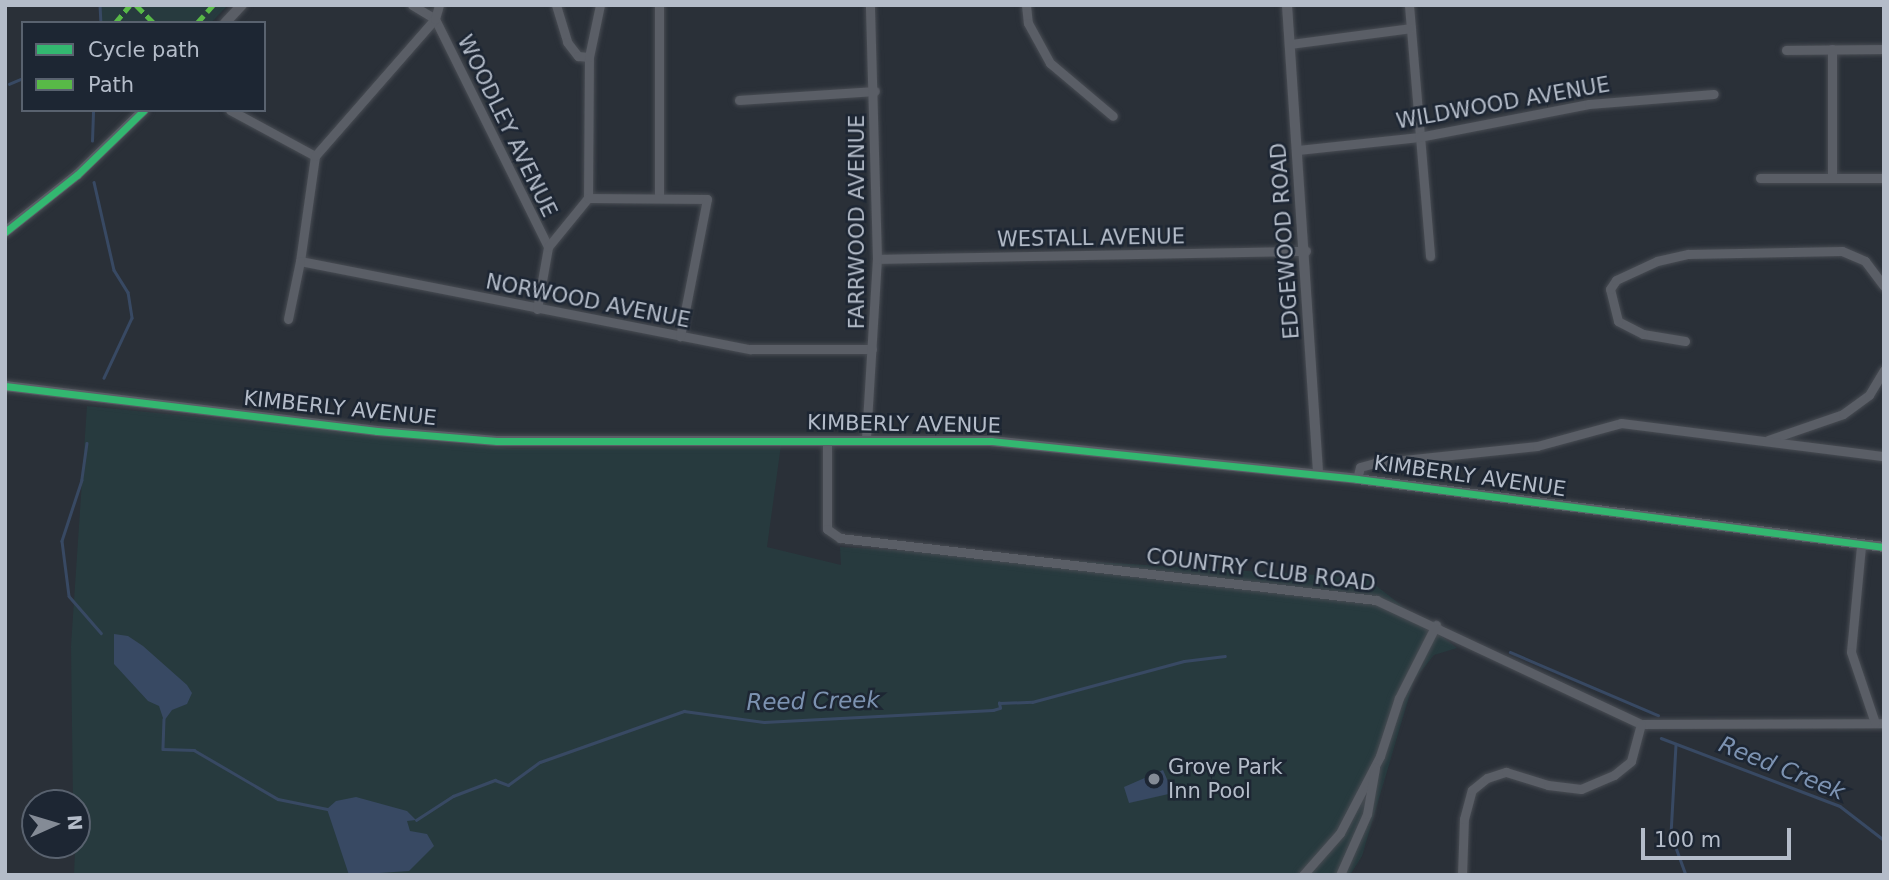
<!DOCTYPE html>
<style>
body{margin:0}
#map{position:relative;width:1889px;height:880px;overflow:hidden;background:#2a3038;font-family:"DejaVu Sans",sans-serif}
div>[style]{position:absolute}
.green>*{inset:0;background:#273a3e}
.water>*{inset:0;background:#384963}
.stream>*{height:2.5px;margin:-1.25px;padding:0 1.25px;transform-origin:1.25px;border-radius:1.25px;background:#384963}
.roads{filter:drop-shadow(0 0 2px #484c53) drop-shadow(0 0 2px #484c53)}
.minor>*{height:9px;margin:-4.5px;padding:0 4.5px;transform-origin:4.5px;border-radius:4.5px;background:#5a5e66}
.tertiary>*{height:10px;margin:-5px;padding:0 5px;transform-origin:5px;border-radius:5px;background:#5a5e66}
.quiet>*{height:5px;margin-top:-2.5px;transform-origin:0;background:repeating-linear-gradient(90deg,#58b947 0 10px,transparent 0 15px)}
.cycleway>*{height:7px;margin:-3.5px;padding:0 3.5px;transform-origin:3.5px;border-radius:3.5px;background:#33b770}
.dots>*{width:19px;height:19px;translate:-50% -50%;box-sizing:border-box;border:4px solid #1d2633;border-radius:50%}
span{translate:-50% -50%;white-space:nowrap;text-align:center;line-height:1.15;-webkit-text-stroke:5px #1d2633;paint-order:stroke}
.street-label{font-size:21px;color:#b4bcc9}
.poi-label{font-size:21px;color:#b4bcc9}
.left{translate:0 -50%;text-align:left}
.water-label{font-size:23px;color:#7c92b1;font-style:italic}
.frame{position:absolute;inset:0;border:7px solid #b4bcc9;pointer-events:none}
.legend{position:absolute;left:21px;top:21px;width:245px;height:91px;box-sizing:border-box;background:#1d2633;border:2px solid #59626f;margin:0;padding:9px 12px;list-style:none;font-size:21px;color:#b4bcc9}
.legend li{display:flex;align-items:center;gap:14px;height:35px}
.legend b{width:35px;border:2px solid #59626f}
.north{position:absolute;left:21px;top:789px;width:70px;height:70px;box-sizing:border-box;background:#1d2633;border:2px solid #59626f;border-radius:50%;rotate:86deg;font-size:19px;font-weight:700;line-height:28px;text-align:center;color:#b4bcc9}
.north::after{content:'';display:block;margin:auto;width:24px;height:32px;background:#848b96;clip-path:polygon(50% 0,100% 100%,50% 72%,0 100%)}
.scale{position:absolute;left:1641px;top:828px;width:150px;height:32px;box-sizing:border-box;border:4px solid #b4bcc9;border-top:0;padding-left:9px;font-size:21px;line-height:24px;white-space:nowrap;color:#b4bcc9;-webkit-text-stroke:5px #1d2633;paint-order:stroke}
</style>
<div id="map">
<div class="green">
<i style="clip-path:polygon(100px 5px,228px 5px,211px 23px,100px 23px)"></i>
<i style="clip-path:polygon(87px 406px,513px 449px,781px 445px,767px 547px,841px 565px,840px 547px,1366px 578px,1457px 648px,1434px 655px,1414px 680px,1362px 856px,1350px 875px,74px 875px,77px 803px,73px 803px,71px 646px)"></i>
</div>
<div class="water">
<i style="clip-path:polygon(114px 634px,128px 636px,143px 646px,187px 685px,192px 693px,187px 704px,172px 710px,164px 721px,159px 706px,148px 701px,114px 664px)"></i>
<i style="clip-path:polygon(1163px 770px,1173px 793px,1129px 803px,1124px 787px)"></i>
<i style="clip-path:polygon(356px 797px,407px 811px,416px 820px,407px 821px,410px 831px,427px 834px,434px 846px,409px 871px,349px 875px,327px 809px,336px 801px)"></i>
</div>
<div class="stream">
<i style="left:100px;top:5px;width:18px;rotate:87deg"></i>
<i style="left:9px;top:84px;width:15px;rotate:-23deg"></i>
<i style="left:92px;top:141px;width:31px;rotate:-88deg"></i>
<i style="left:94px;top:182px;width:90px;rotate:77.2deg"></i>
<i style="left:114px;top:270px;width:26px;rotate:58deg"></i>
<i style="left:128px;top:292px;width:26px;rotate:81deg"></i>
<i style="left:132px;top:318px;width:66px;rotate:115deg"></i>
<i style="left:87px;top:443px;width:37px;rotate:98deg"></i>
<i style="left:82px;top:480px;width:64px;rotate:108.2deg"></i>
<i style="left:62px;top:541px;width:55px;rotate:82.7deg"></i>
<i style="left:69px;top:596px;width:49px;rotate:49.1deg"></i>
<i style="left:1510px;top:652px;width:161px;rotate:23.1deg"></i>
<i style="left:164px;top:719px;width:30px;rotate:92deg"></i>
<i style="left:163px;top:749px;width:31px;rotate:2deg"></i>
<i style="left:194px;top:750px;width:97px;rotate:30.3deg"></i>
<i style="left:278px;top:799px;width:50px;rotate:11.5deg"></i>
<i style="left:1661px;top:738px;width:191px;rotate:20.8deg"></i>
<i style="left:1840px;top:806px;width:56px;rotate:37.7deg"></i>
<i style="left:1676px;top:745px;width:89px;rotate:93.2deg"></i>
<i style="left:1671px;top:834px;width:44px;rotate:69.9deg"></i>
<i style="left:416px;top:820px;width:44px;rotate:-33deg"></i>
<i style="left:453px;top:796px;width:45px;rotate:-20.9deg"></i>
<i style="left:495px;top:780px;width:14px;rotate:21deg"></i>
<i style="left:508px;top:785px;width:39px;rotate:-36deg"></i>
<i style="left:540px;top:762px;width:153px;rotate:-19.5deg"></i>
<i style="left:684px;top:711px;width:81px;rotate:7.8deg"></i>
<i style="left:764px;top:722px;width:229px;rotate:-3deg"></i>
<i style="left:993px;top:710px;width:7px;rotate:-16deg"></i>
<i style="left:1000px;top:708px;width:5px;rotate:-101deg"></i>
<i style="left:999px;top:703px;width:33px;rotate:-2deg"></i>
<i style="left:1032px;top:702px;width:157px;rotate:-15.1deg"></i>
<i style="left:1184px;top:661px;width:41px;rotate:-7deg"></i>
</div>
<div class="roads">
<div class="minor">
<i style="left:412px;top:5px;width:27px;rotate:31deg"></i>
<i style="left:435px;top:19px;width:254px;rotate:63.6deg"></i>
<i style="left:556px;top:5px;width:39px;rotate:73deg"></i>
<i style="left:567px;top:42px;width:18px;rotate:52deg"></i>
<i style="left:578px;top:56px;width:11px;rotate:5deg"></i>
<i style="left:659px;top:5px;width:192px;rotate:90deg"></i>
<i style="left:1026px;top:5px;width:18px;rotate:84deg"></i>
<i style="left:1028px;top:23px;width:46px;rotate:61.2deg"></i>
<i style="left:1050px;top:63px;width:82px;rotate:40.1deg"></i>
<i style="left:1409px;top:5px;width:252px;rotate:85.2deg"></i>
<i style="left:1290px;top:44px;width:122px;rotate:-7.5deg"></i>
<i style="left:1786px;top:50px;width:98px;rotate:-0.6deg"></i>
<i style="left:739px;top:100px;width:136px;rotate:-3.8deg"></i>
<i style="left:230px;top:110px;width:97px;rotate:28.4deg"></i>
<i style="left:315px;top:156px;width:106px;rotate:98.1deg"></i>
<i style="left:300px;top:261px;width:459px;rotate:11.1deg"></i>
<i style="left:750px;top:349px;width:122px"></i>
<i style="left:1298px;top:150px;width:122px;rotate:-6.1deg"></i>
<i style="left:1419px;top:137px;width:173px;rotate:-11deg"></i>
<i style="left:1589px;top:104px;width:125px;rotate:-4.6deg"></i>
<i style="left:315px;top:156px;width:182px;rotate:-48.8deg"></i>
<i style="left:435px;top:19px;width:15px;rotate:-74deg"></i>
<i style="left:1832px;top:177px;width:128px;rotate:-90deg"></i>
<i style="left:1760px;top:178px;width:124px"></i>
<i style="left:588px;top:198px;width:141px;rotate:-89.6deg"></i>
<i style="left:589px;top:57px;width:53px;rotate:-78.1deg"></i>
<i style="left:877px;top:259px;width:429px;rotate:-1.1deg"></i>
<i style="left:537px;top:309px;width:63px;rotate:-79.9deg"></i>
<i style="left:548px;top:247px;width:63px;rotate:-50.8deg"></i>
<i style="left:588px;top:198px;width:119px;rotate:0.5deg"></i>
<i style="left:707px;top:199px;width:140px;rotate:101.1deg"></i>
<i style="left:288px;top:319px;width:59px;rotate:-78.3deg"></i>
<i style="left:1685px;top:341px;width:43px;rotate:-170.5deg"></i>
<i style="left:1643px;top:334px;width:28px;rotate:-153deg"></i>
<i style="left:1618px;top:321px;width:33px;rotate:-104deg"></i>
<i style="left:1610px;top:289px;width:11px;rotate:-56deg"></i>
<i style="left:1616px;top:280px;width:45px;rotate:-24.9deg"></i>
<i style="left:1657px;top:261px;width:32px;rotate:-13deg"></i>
<i style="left:1688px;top:254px;width:154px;rotate:-1.1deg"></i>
<i style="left:1842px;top:251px;width:25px;rotate:23deg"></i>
<i style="left:1865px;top:261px;width:31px;rotate:53deg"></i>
<i style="left:866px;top:438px;width:179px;rotate:-86.5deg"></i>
<i style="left:877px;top:259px;width:254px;rotate:-91.6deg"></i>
<i style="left:1768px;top:440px;width:79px;rotate:-19.1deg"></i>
<i style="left:1843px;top:414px;width:32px;rotate:-36deg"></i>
<i style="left:1869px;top:395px;width:29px;rotate:-59deg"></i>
<i style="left:827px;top:441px;width:88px;rotate:90deg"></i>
<i style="left:827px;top:529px;width:16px;rotate:35deg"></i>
<i style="left:840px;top:538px;width:540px;rotate:6.6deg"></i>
<i style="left:1376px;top:600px;width:293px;rotate:25.1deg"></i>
<i style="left:1641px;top:724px;width:243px;rotate:-0.2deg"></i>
<i style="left:1357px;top:479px;width:12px;rotate:-76deg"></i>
<i style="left:1360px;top:467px;width:16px;rotate:-15deg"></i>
<i style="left:1375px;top:463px;width:163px;rotate:-6deg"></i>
<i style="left:1537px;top:446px;width:87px;rotate:-15.3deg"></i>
<i style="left:1621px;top:423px;width:265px;rotate:7.2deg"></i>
<i style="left:1861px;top:546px;width:106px;rotate:95.4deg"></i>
<i style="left:1851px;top:652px;width:75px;rotate:71.3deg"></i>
<i style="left:1303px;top:875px;width:56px;rotate:-48.6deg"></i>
<i style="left:1340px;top:833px;width:87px;rotate:-62.5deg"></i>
<i style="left:1380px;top:756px;width:61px;rotate:-71.9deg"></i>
<i style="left:1399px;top:698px;width:82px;rotate:-63.1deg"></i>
<i style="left:1340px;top:875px;width:67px;rotate:-66.1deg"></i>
<i style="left:1367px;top:814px;width:47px;rotate:-80.1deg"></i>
<i style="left:1462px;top:875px;width:56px;rotate:-88deg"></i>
<i style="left:1464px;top:819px;width:30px;rotate:-75deg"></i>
<i style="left:1472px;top:790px;width:19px;rotate:-39deg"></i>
<i style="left:1487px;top:778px;width:20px;rotate:-18deg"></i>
<i style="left:1506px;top:772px;width:44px;rotate:17.2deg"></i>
<i style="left:1548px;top:785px;width:33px;rotate:7deg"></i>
<i style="left:1581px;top:789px;width:36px;rotate:-23deg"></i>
<i style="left:1614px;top:775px;width:22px;rotate:-39deg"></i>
<i style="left:1631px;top:761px;width:38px;rotate:-75deg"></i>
</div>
<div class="tertiary">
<i style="left:1287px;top:5px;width:471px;rotate:86.2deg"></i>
<i style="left:225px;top:23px;width:25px;rotate:-47deg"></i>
<i style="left:5px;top:232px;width:92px;rotate:-38.4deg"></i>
<i style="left:77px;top:175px;width:93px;rotate:-44.1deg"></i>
<i style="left:5px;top:386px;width:375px;rotate:6.9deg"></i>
<i style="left:377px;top:431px;width:120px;rotate:4.8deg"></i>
<i style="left:497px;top:441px;width:494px"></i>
<i style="left:991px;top:441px;width:368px;rotate:5.9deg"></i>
<i style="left:1357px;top:479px;width:531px;rotate:7.35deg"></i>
</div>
</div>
<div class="quiet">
<i style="left:136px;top:5px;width:25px;rotate:45deg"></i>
<i style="left:115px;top:23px;width:23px;rotate:-50deg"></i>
<i style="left:197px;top:23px;width:24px;rotate:-48deg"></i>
</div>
<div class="cycleway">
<i style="left:5px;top:232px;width:92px;rotate:-38.4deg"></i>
<i style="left:77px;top:175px;width:93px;rotate:-44.1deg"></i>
<i style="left:5px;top:386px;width:375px;rotate:6.9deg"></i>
<i style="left:377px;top:431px;width:120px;rotate:4.8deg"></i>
<i style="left:497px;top:441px;width:494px"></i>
<i style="left:991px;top:441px;width:368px;rotate:5.9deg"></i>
<i style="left:1357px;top:479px;width:531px;rotate:7.35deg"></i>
</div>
<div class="dots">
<i style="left:1154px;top:779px;background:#848b96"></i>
</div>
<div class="street-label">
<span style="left:1503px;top:103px;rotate:-10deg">WILDWOOD AVENUE</span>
<span style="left:507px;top:126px;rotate:64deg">WOODLEY AVENUE</span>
<span style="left:857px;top:222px;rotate:-90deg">FARRWOOD AVENUE</span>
<span style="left:1091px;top:238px;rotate:-1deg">WESTALL AVENUE</span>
<span style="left:1285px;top:241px;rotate:-94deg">EDGEWOOD ROAD</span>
<span style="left:588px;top:301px;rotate:11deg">NORWOOD AVENUE</span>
<span style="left:340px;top:408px;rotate:6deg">KIMBERLY AVENUE</span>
<span style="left:904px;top:424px;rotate:1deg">KIMBERLY AVENUE</span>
<span style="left:1470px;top:476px;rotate:8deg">KIMBERLY AVENUE</span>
<span style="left:1261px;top:570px;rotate:7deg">COUNTRY CLUB ROAD</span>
</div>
<div class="poi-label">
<span class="left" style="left:1168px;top:779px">Grove Park<br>Inn Pool</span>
</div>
<div class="water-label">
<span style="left:813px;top:701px;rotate:-1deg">Reed Creek</span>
<span style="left:1782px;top:768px;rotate:22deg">Reed Creek</span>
</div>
<div class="frame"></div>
<ul class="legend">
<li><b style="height:9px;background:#33b770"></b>Cycle path</li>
<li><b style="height:9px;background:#58b947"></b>Path</li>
</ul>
<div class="north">N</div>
<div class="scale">100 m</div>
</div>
